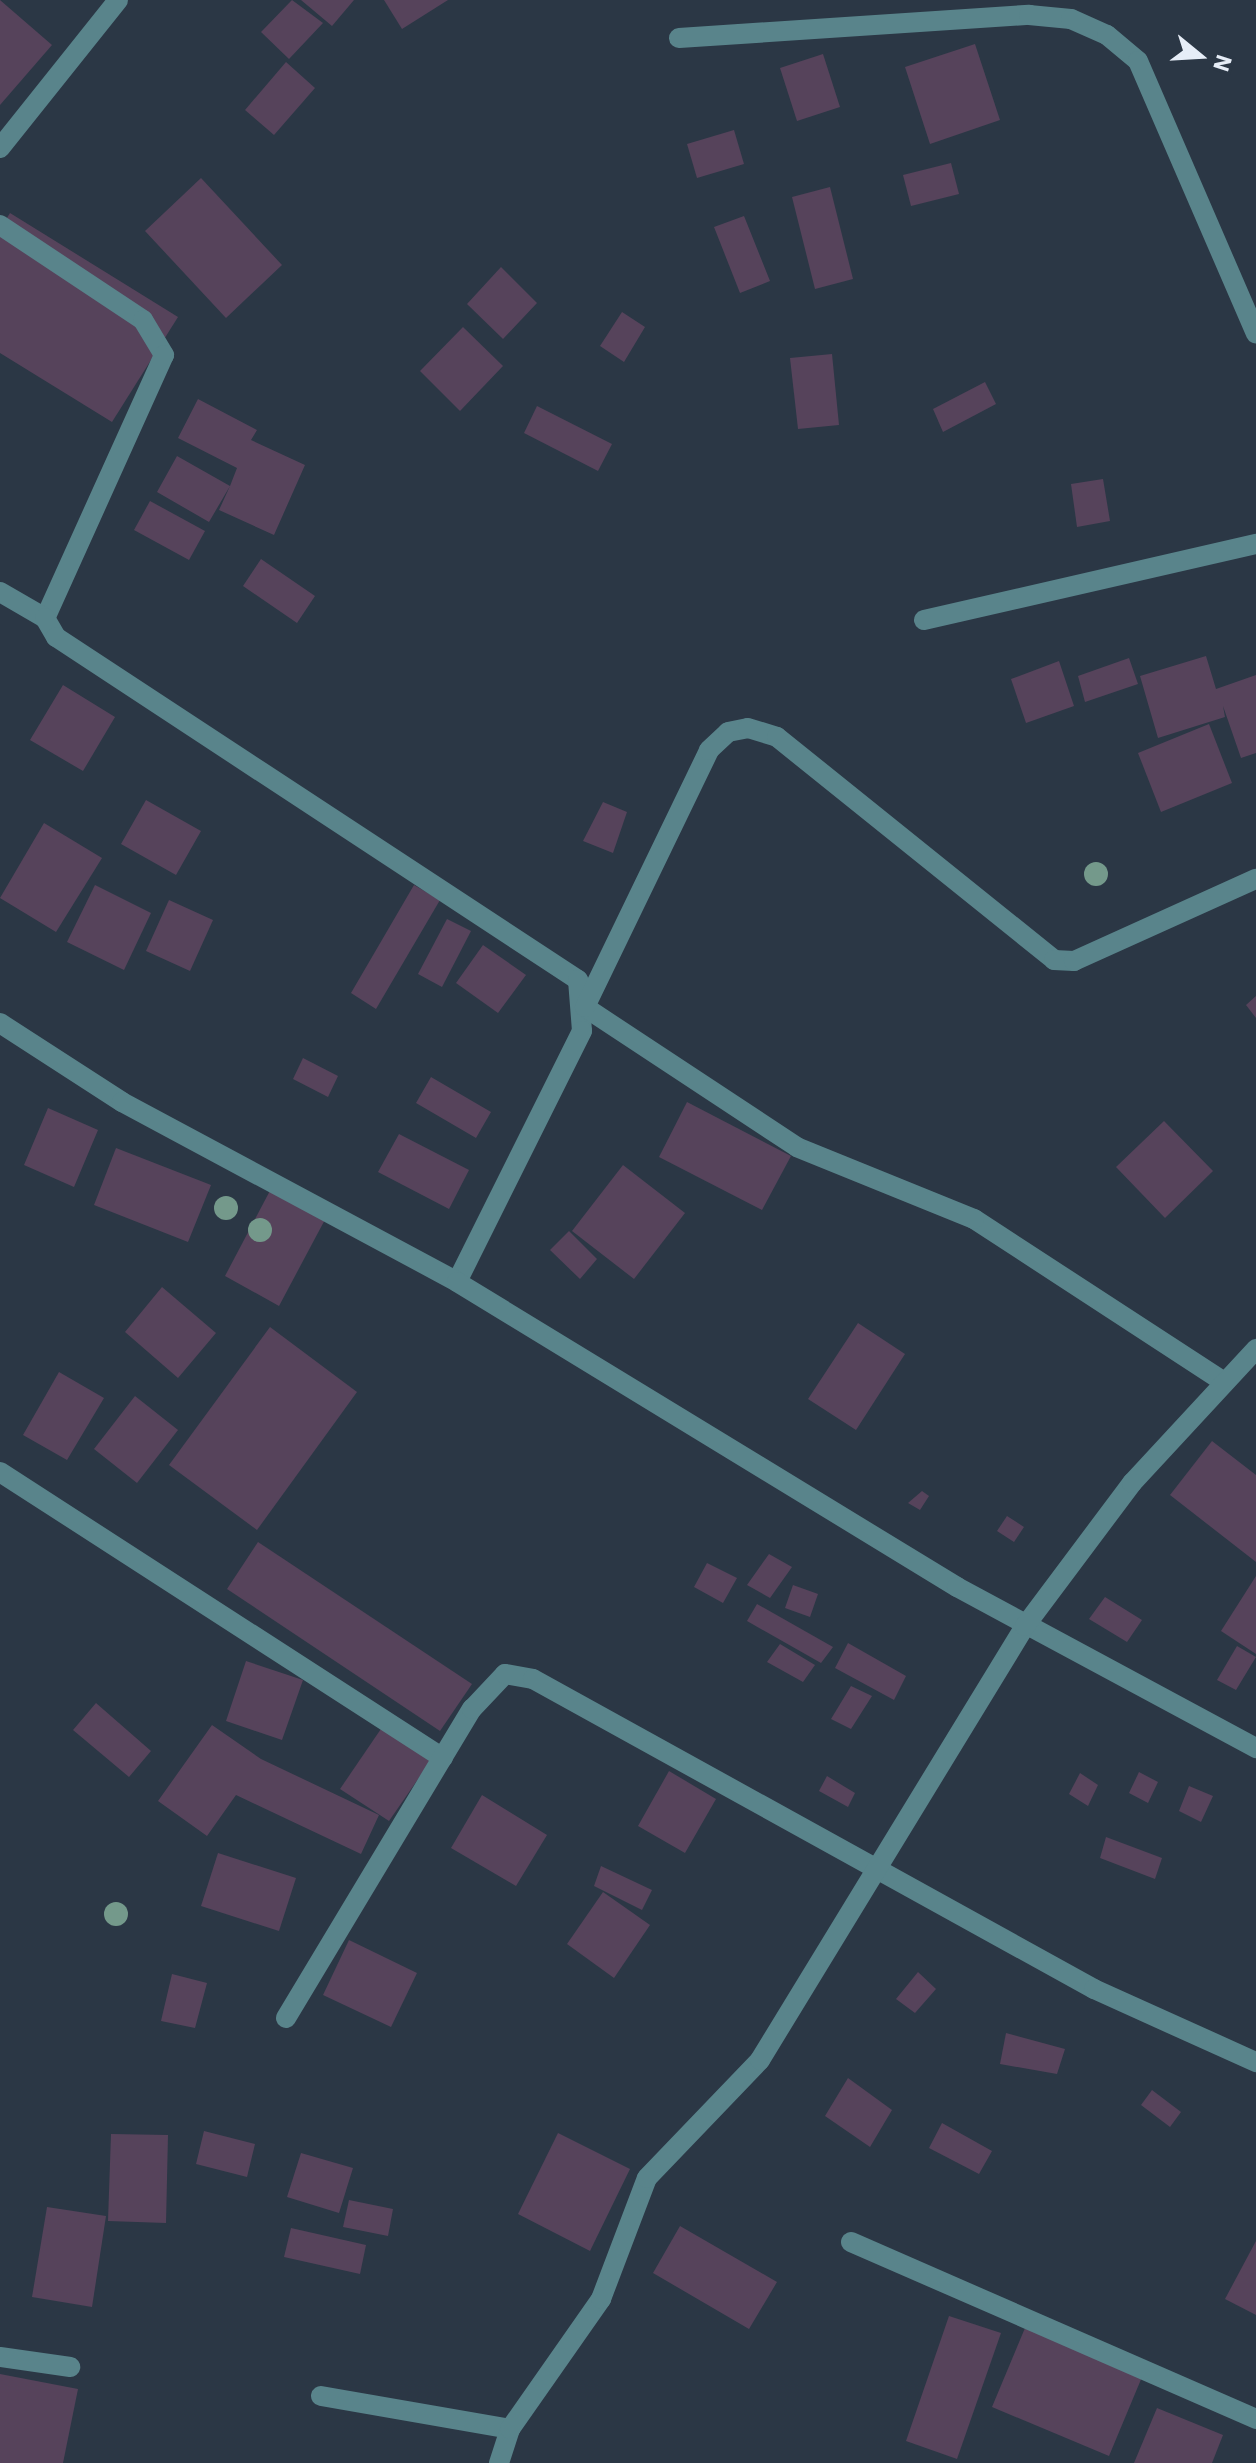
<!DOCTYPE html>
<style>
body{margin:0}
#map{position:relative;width:1256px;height:2463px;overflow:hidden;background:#2b3745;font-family:"IBM Plex Sans",sans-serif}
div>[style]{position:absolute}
.building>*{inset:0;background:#56435b}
.minor>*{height:20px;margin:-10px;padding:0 10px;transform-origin:10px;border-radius:10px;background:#59848b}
.trees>*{width:24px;height:24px;margin:-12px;border-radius:50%;background:#74998b}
span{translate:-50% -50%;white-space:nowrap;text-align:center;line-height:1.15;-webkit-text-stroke:6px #2b3745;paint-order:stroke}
.north{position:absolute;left:1160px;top:16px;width:80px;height:80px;-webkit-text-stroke:6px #2b3745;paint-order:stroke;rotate:108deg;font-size:22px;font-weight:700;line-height:32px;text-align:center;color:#e6edf7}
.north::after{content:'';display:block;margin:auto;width:28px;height:36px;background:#e6edf7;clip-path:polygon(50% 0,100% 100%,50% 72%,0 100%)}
</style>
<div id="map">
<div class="building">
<i style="clip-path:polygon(0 0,52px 45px,0 105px)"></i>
<i style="clip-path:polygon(292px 0,323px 23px,289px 59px,261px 32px)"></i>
<i style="clip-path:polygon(301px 0,354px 0,332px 26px)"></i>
<i style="clip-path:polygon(384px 0,448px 0,402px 29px)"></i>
<i style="clip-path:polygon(975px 44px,1000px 120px,930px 144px,905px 67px)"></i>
<i style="clip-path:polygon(823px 54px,840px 107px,797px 121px,780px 68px)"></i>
<i style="clip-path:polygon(286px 62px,315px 88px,274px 135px,245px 110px)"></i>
<i style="clip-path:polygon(734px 130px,744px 164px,697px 178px,687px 144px)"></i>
<i style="clip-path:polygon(951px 163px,959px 194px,911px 206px,903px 175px)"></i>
<i style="clip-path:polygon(201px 178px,282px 265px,226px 318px,145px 231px)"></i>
<i style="clip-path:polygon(830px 187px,853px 279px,815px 289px,792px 197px)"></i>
<i style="clip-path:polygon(10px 213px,178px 317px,112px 422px,0 353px,0 229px)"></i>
<i style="clip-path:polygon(744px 216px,770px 281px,740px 293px,714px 227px)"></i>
<i style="clip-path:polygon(501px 267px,537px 303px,503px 339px,467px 304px)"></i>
<i style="clip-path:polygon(622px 312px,645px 327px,624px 362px,600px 346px)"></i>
<i style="clip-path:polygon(463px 327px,503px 366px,460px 411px,420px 371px)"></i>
<i style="clip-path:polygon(832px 354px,839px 425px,798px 429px,790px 358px)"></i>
<i style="clip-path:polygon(985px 382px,996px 404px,943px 432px,933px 409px)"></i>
<i style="clip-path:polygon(198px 399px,257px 430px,251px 440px,305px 465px,274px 535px,219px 510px,230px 486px,209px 522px,157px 492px,177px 456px,230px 486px,237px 468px,178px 438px)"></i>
<i style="clip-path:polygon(537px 406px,612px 444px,598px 471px,524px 433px)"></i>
<i style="clip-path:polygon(1103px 479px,1110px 521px,1077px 527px,1071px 484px)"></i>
<i style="clip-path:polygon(150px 501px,205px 531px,189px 560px,134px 530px)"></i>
<i style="clip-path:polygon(261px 559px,315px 596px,297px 623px,243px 586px)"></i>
<i style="clip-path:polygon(1206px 656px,1216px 689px,1256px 675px,1256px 753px,1241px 758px,1223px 706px,1225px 717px,1158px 738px,1140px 676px)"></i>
<i style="clip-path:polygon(1129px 658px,1138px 684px,1085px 702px,1078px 676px)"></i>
<i style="clip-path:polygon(1059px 661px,1074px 706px,1026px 723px,1011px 679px)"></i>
<i style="clip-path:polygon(63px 685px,115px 717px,83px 771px,30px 740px)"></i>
<i style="clip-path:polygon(1209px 724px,1232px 783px,1161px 812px,1138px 753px)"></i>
<i style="clip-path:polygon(146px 800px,201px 831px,176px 875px,121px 844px)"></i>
<i style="clip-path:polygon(603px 802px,627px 812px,613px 853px,583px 841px)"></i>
<i style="clip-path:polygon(44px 823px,102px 858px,56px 932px,0 898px)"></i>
<i style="clip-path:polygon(95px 885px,151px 913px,124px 970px,67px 942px)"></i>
<i style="clip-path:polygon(414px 885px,440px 900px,376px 1009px,351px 993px)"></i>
<i style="clip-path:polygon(169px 900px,213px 920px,190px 971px,146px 951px)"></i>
<i style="clip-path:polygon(447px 919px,471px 931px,442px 987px,418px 974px)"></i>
<i style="clip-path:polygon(483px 945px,526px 975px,498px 1013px,456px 983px)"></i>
<i style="clip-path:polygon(1256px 996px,1256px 1018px,1246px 1005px)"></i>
<i style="clip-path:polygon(303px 1058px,338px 1076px,328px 1097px,293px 1079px)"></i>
<i style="clip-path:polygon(431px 1077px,491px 1112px,476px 1138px,416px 1103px)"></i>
<i style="clip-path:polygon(687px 1102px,791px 1156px,762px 1210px,659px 1157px)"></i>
<i style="clip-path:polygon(48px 1108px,98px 1130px,74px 1187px,24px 1165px)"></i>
<i style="clip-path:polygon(1164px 1121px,1213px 1171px,1165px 1218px,1116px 1167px)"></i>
<i style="clip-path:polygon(399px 1134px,469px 1170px,449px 1209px,378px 1172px)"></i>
<i style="clip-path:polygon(116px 1148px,211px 1185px,188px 1242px,94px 1205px)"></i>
<i style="clip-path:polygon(623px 1165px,685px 1213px,634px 1279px,572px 1231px)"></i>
<i style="clip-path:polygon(273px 1185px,328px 1214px,279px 1306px,225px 1276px)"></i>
<i style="clip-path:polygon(569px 1231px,597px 1259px,580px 1279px,550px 1250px)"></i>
<i style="clip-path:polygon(162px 1287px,216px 1333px,178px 1378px,125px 1332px)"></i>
<i style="clip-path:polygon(858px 1323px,905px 1354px,856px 1430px,808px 1399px)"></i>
<i style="clip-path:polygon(270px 1327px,357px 1392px,257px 1530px,169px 1465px)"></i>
<i style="clip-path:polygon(59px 1372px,104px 1398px,67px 1460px,23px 1435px)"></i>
<i style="clip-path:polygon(135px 1396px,178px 1430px,137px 1483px,94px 1449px)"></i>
<i style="clip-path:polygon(1212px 1441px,1256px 1475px,1256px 1562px,1170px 1495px)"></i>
<i style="clip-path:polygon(922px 1491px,929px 1496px,920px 1510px,908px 1503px)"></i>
<i style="clip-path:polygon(1007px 1516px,1024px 1527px,1014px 1542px,997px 1531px)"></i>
<i style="clip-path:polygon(258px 1542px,472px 1684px,440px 1731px,227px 1589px)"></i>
<i style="clip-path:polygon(769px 1554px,792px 1567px,770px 1598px,747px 1585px)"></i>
<i style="clip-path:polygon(707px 1563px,737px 1578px,723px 1603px,694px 1587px)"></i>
<i style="clip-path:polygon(1256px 1576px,1256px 1654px,1221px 1631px)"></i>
<i style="clip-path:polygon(793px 1585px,818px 1594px,810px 1617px,785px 1608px)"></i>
<i style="clip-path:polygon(1105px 1597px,1142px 1620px,1127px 1642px,1089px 1619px)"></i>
<i style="clip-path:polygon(757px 1604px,833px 1647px,821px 1663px,747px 1621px)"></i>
<i style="clip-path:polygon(848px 1643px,906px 1676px,894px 1700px,835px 1668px)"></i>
<i style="clip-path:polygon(780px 1644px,815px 1665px,803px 1682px,767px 1662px)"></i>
<i style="clip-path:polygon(1237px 1646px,1256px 1657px,1236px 1690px,1217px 1680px)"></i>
<i style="clip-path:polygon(246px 1661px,303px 1680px,282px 1740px,226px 1721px)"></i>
<i style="clip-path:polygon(851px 1686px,872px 1696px,851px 1729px,831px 1719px)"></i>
<i style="clip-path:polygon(96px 1703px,151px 1751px,129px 1777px,73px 1730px)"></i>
<i style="clip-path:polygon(385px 1723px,434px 1756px,389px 1821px,340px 1789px)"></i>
<i style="clip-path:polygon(212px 1725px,261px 1759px,379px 1815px,361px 1854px,236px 1795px,207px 1836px,158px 1801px)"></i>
<i style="clip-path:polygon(669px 1771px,716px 1799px,685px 1853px,638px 1826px)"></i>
<i style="clip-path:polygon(1139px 1772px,1158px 1782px,1148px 1803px,1129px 1793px)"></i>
<i style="clip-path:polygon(1080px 1773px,1098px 1785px,1088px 1806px,1069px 1794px)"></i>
<i style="clip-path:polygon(827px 1776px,855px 1793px,848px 1807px,819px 1791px)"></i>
<i style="clip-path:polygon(1189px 1786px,1213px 1796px,1201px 1822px,1179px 1811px)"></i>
<i style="clip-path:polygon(482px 1795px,547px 1835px,516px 1886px,451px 1848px)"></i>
<i style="clip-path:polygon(1106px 1837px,1162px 1858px,1155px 1879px,1100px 1858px)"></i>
<i style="clip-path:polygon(218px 1853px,296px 1878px,279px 1931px,201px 1906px)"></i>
<i style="clip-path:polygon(601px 1866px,652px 1890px,642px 1910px,594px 1886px)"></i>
<i style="clip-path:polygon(603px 1892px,650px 1925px,614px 1978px,567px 1944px)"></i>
<i style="clip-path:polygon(349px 1940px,417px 1973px,391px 2027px,323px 1995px)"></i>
<i style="clip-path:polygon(918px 1972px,936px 1989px,915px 2013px,896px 1999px)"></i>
<i style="clip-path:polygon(172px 1974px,207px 1983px,195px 2028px,161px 2021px)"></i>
<i style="clip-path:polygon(1006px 2033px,1065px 2049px,1057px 2074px,1000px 2064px)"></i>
<i style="clip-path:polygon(848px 2078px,892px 2110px,870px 2147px,825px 2116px)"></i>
<i style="clip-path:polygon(1152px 2090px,1181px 2112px,1170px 2127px,1141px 2105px)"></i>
<i style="clip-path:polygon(942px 2123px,992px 2151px,979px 2174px,929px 2148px)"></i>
<i style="clip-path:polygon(204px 2131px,255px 2144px,247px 2177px,196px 2164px)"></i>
<i style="clip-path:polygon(558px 2133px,630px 2169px,590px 2251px,518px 2214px)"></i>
<i style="clip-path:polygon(111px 2134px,168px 2135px,166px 2223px,108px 2221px)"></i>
<i style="clip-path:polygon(301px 2153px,353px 2168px,339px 2213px,287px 2197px)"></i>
<i style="clip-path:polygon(349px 2200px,393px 2209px,388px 2236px,343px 2227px)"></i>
<i style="clip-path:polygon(47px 2207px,106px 2216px,92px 2307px,32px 2297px)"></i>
<i style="clip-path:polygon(680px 2226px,777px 2282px,749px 2329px,653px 2273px)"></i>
<i style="clip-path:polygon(291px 2228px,366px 2245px,360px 2274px,284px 2257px)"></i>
<i style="clip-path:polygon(1256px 2241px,1256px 2315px,1225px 2299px)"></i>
<i style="clip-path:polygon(949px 2316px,1001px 2333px,957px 2459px,906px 2441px)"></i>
<i style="clip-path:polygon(1025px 2328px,1142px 2377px,1109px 2456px,992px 2407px)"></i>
<i style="clip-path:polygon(0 2374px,78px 2389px,63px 2463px,0 2463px)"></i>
<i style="clip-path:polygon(1157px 2408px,1223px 2435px,1212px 2463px,1134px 2463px)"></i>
</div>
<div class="minor">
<i style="left:679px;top:38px;width:351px;rotate:-3.8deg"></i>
<i style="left:1029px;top:15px;width:42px;rotate:5.4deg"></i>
<i style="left:1071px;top:19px;width:39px;rotate:24deg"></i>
<i style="left:1107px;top:35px;width:40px;rotate:40deg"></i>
<i style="left:1138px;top:61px;width:297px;rotate:66.6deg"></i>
<i style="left:0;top:148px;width:189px;rotate:-51.4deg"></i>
<i style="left:0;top:225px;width:172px;rotate:33.6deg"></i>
<i style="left:143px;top:320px;width:41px;rotate:59deg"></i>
<i style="left:164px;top:355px;width:289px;rotate:114.3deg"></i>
<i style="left:0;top:592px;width:52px;rotate:30deg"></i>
<i style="left:45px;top:618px;width:22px;rotate:60deg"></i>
<i style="left:56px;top:637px;width:625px;rotate:33.31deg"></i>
<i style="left:578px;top:980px;width:51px;rotate:85.5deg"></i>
<i style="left:582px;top:1031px;width:280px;rotate:116.5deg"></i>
<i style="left:924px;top:620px;width:341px;rotate:-12.9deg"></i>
<i style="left:0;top:1023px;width:145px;rotate:32.9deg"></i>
<i style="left:122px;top:1102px;width:380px;rotate:28.2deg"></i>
<i style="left:457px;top:1282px;width:586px;rotate:31.38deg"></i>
<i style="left:957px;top:1587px;width:340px;rotate:28.3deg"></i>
<i style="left:1221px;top:1380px;width:295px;rotate:-146.9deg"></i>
<i style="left:974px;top:1219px;width:191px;rotate:-157.9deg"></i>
<i style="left:797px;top:1147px;width:254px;rotate:-146.6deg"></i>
<i style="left:585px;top:1007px;width:285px;rotate:-64.2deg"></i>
<i style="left:709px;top:750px;width:26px;rotate:-43deg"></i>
<i style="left:728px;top:732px;width:20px;rotate:-11deg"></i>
<i style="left:748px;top:728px;width:30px;rotate:17deg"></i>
<i style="left:777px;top:737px;width:356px;rotate:38.8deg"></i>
<i style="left:1054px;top:960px;width:20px;rotate:3deg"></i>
<i style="left:1074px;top:961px;width:200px;rotate:-24.3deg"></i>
<i style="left:0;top:1472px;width:527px;rotate:32.85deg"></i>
<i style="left:286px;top:2018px;width:361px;rotate:-59deg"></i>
<i style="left:472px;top:1709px;width:48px;rotate:-46.7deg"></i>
<i style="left:505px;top:1674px;width:28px;rotate:10deg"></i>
<i style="left:533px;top:1679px;width:641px;rotate:28.92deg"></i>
<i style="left:1094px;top:1989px;width:178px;rotate:24.3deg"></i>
<i style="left:851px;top:2242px;width:442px;rotate:23.6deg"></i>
<i style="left:0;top:2357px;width:71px;rotate:8.1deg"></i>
<i style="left:321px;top:2396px;width:192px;rotate:9.9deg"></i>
<i style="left:499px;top:2463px;width:36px;rotate:-72deg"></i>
<i style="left:510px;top:2429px;width:159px;rotate:-55deg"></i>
<i style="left:601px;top:2299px;width:129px;rotate:-69.2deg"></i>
<i style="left:647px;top:2178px;width:163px;rotate:-46.2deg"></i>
<i style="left:760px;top:2060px;width:509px;rotate:-58.59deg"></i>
<i style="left:1025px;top:1626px;width:179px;rotate:-53.2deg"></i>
<i style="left:1132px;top:1483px;width:183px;rotate:-47.2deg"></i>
</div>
<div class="trees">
<i style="left:1096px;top:874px"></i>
<i style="left:226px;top:1208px"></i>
<i style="left:260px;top:1230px"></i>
<i style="left:116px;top:1914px"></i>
</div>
<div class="north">N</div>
</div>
